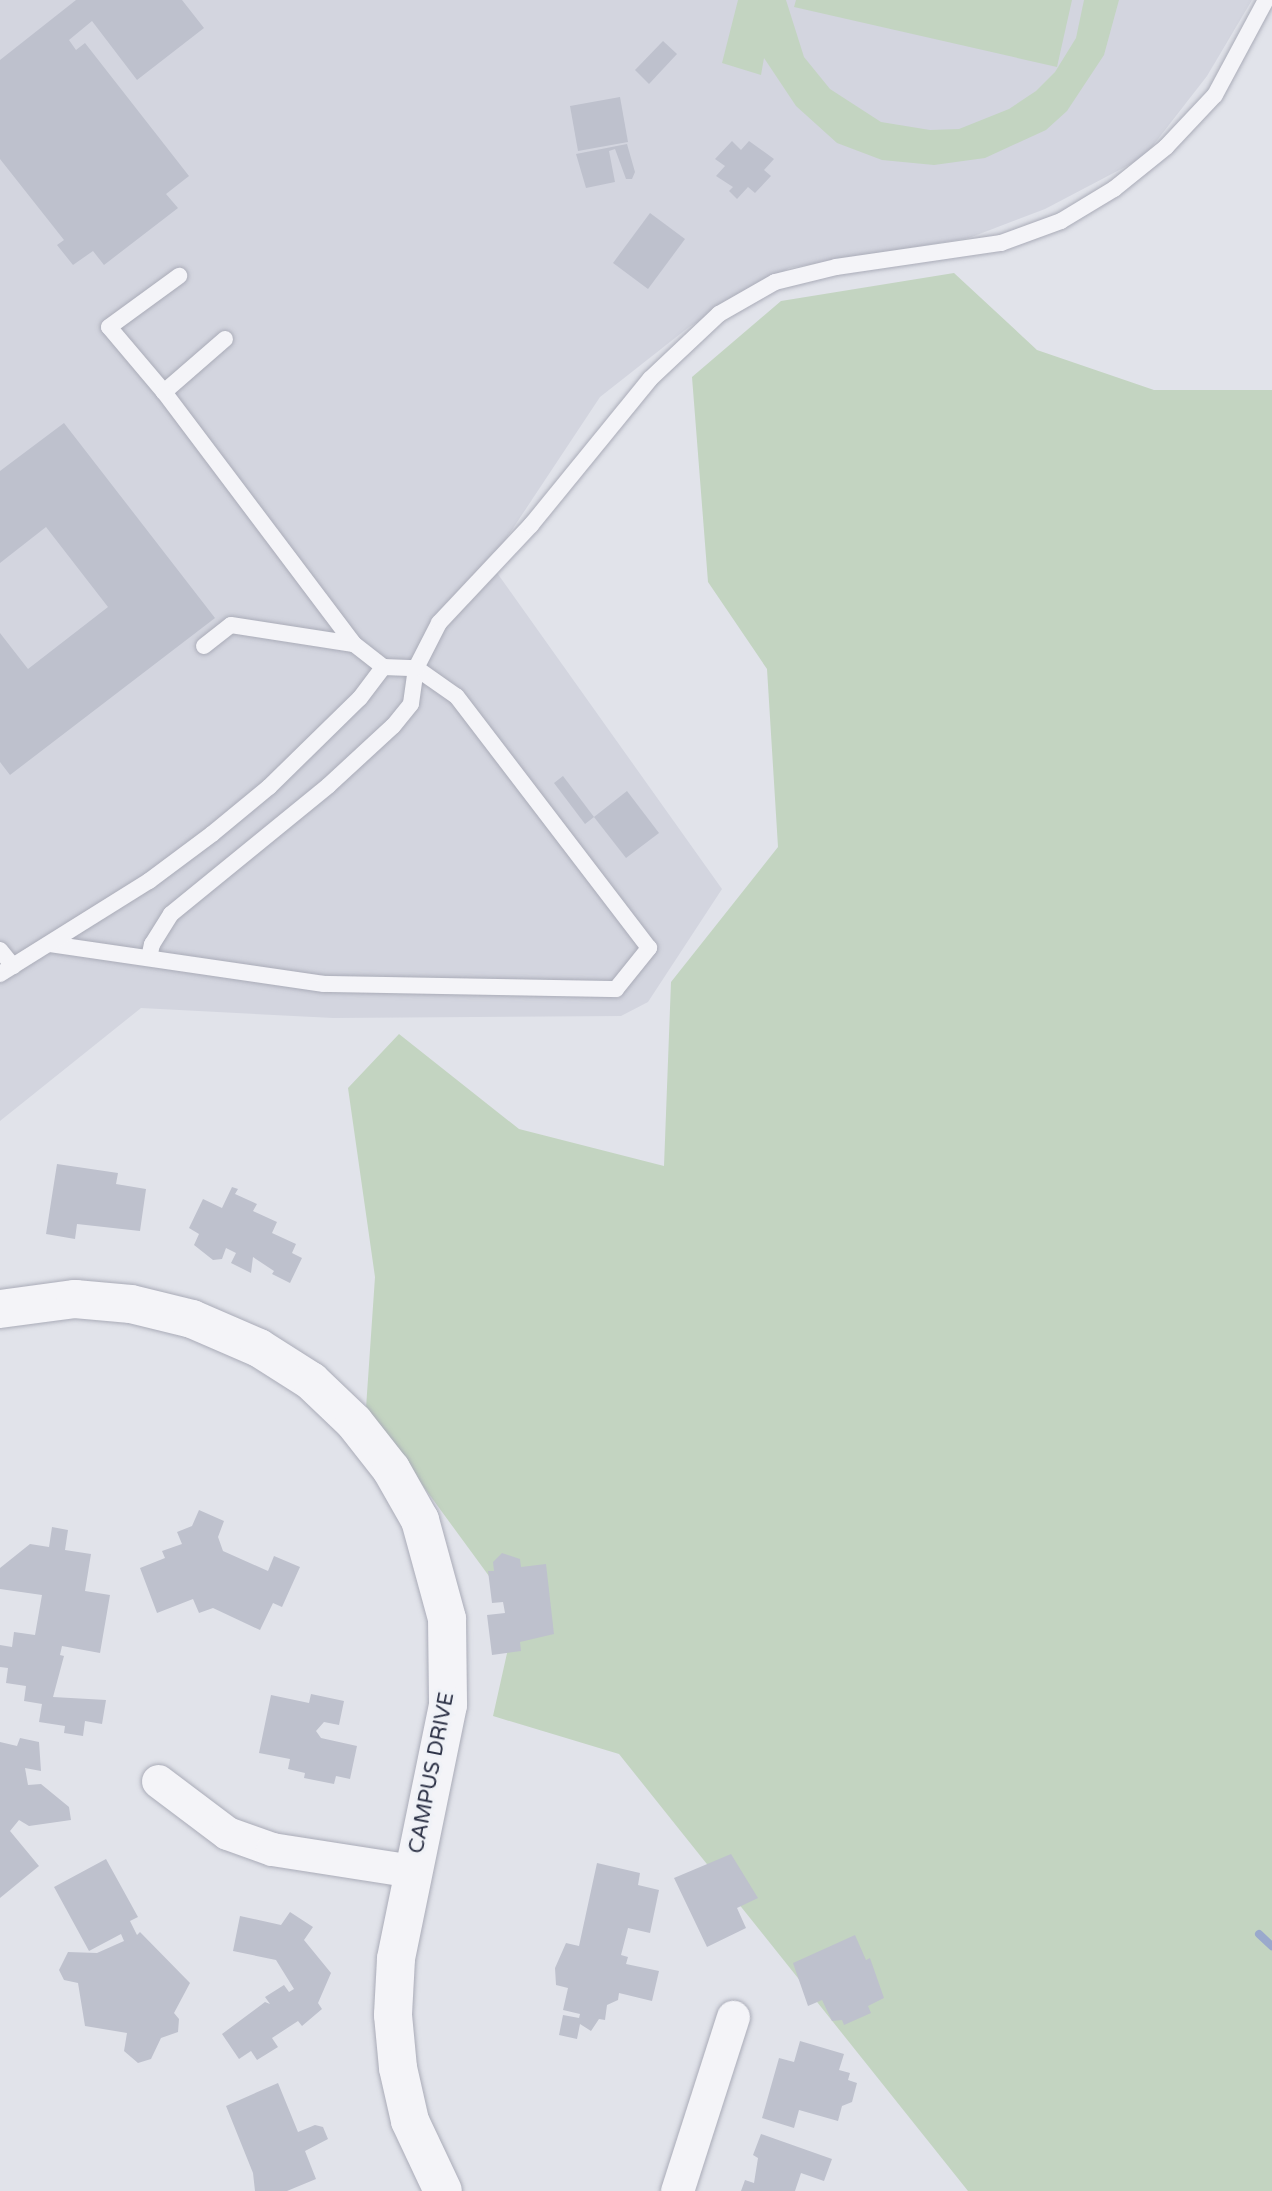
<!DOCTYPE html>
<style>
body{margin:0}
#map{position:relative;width:1272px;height:2191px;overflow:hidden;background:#e1e3ea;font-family:"Varela Round",sans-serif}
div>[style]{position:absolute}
.built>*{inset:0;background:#d3d5df}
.green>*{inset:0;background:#c3d4c1}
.stream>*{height:8px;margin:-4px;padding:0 4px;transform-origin:4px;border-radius:4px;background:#9aa9cc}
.building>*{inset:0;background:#bec1cd}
.roads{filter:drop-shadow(0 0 2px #aaacb8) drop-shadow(0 0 2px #aaacb8)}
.service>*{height:16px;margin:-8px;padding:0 8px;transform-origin:8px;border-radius:8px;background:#f4f4f8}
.minor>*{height:33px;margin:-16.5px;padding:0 16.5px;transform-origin:16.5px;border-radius:16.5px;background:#f4f4f8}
.tertiary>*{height:38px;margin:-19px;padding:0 19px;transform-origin:19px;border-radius:19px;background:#f4f4f8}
span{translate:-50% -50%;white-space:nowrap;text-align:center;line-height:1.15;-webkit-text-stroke:7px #f0f2f7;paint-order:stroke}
.street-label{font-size:21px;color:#282d42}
</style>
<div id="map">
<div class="built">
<i style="clip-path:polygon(0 0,1252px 0,1207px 76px,1144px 157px,1045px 209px,969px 238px,789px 268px,689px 327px,600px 397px,490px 563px,722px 889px,648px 1002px,621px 1016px,333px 1018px,141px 1008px,0 1121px)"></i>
</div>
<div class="green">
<i style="clip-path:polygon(738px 0,786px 0,804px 57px,830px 89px,881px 122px,930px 130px,959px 129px,1009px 109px,1036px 91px,1055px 72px,1076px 38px,1084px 0,1119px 0,1104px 55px,1067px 111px,1046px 130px,985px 158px,934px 165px,882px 160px,837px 143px,796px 106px,764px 58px,761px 75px,722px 63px)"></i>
<i style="clip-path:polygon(796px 0,1072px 0,1057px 67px,794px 7px)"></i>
<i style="clip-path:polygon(954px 273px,1037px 350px,1154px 390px,1272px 390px,1272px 2191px,968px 2191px,619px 1754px,493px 1716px,516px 1613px,366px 1408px,375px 1277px,348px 1088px,399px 1034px,519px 1129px,664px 1166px,671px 982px,778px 847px,767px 669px,708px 582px,692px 377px,781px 301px)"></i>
</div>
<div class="stream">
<i style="left:1259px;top:1934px;width:18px;rotate:43deg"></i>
</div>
<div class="building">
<i style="clip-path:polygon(76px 0,182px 0,204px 28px,137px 80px,92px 21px,69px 40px,76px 50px,85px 43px,189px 176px,166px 194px,178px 208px,104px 265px,93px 251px,73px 265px,57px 245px,64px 240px,0 159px,0 60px)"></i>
<i style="clip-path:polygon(663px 41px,677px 54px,649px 84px,635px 70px)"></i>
<i style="clip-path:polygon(620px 97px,628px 142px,578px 151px,570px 106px)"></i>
<i style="clip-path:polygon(732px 141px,741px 150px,749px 141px,774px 159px,764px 170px,771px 176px,755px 193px,748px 187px,737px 199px,729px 191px,733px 187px,716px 176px,725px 166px,715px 159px)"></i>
<i style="clip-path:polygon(627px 144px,635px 172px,632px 179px,626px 179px,615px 149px,609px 151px,615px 182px,586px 188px,576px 154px)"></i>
<i style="clip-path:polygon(650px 213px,685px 239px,648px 289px,613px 263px)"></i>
<i style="clip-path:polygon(64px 423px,215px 618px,10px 775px,0 762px,0 633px,28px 669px,108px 607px,46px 527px,0 563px,0 471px)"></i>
<i style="clip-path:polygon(563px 776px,594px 817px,585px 824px,554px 783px)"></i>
<i style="clip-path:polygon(627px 791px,659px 833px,626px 858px,594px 817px)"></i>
<i style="clip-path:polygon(57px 1164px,118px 1173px,116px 1184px,146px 1189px,140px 1231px,77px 1224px,75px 1239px,46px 1234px)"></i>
<i style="clip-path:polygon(232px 1187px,238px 1189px,235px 1194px,257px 1204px,253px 1211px,277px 1222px,272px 1233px,296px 1244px,292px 1253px,302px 1258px,290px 1283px,272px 1274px,274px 1271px,253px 1257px,251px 1273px,231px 1263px,236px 1253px,226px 1248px,222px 1259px,213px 1260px,194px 1245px,199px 1234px,189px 1228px,203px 1199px,222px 1208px)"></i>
<i style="clip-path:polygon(199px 1510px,224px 1521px,218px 1537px,223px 1551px,268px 1571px,274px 1556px,300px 1567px,282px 1607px,273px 1603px,260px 1630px,213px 1608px,199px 1613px,193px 1599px,157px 1613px,140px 1568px,165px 1558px,162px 1551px,182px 1544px,177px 1532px,192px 1526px)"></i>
<i style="clip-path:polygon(52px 1527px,68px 1530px,65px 1550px,91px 1554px,85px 1591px,110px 1595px,100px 1653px,62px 1646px,60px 1655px,64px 1656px,53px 1697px,106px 1700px,102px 1724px,85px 1721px,83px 1736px,64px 1733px,65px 1726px,39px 1722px,42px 1704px,24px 1701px,26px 1686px,6px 1683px,8px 1668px,0 1667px,0 1645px,12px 1647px,14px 1632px,35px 1635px,42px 1595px,0 1589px,0 1568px,30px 1544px,49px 1547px)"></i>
<i style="clip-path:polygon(502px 1553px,520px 1559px,521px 1567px,546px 1564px,554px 1634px,520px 1642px,521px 1651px,492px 1655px,487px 1615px,505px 1613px,503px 1602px,492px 1603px,488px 1571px,494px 1571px,493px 1562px)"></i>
<i style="clip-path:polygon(311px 1694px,344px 1701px,339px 1725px,324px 1722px,316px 1731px,321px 1738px,357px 1746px,350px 1779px,336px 1776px,334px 1784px,304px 1778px,305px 1773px,288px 1769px,290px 1759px,259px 1753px,271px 1695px,309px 1703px)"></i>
<i style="clip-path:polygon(20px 1738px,39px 1742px,41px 1771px,25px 1768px,28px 1785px,41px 1784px,69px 1807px,71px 1820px,29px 1826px,19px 1820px,10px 1831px,39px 1866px,0 1898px,0 1742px,17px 1746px)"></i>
<i style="clip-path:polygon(731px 1854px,758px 1898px,737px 1908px,746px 1928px,707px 1947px,674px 1878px)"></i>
<i style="clip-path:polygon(106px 1859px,138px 1917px,130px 1921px,137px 1935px,140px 1932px,190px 1983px,174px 2013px,179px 2019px,178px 2032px,161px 2038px,151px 2059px,138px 2063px,124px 2051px,127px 2033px,85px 2026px,78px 1983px,64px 1980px,59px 1970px,68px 1952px,97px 1953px,124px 1941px,121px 1934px,89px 1951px,54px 1887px)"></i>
<i style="clip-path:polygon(597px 1863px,640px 1873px,638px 1885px,659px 1890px,650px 1933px,628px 1928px,621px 1955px,628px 1957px,626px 1964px,659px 1971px,652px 2001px,619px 1993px,618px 2000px,607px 2005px,605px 2020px,599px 2019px,591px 2031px,580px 2024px,577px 2039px,559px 2035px,563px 2015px,579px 2018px,580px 2014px,563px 2010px,568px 1988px,556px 1985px,555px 1968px,566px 1943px,579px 1946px)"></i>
<i style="clip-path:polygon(290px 1912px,313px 1927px,304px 1940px,331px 1973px,318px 2003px,322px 2009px,302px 2026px,298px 2021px,272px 2038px,278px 2047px,257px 2060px,251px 2051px,239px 2059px,222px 2034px,265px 2002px,270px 2004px,265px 1997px,284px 1985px,289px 1992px,294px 1989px,276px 1960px,233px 1951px,240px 1916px,281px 1925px)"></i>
<i style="clip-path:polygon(855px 1935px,866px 1960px,870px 1958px,884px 1998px,868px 2006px,871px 2013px,844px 2025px,842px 2020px,832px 2021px,822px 2000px,808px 2006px,793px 1963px)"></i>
<i style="clip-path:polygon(800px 2041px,844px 2054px,839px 2070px,850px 2073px,848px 2080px,857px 2083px,852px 2102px,842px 2106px,838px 2121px,799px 2110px,794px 2128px,762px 2118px,779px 2058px,794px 2062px)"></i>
<i style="clip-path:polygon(278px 2083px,298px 2132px,315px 2125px,323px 2127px,328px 2139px,305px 2151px,316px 2179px,287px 2191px,255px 2191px,253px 2173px,226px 2106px)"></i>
<i style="clip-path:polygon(761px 2134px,832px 2159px,824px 2181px,801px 2173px,795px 2191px,741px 2191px,745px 2180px,754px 2183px,758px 2158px,753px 2155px)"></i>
</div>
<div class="roads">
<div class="service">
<i style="left:225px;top:339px;width:81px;rotate:139deg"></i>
<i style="left:164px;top:392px;width:316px;rotate:53deg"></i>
<i style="left:354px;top:644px;width:37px;rotate:38deg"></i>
<i style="left:164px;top:392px;width:85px;rotate:-130.2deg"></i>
<i style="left:109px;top:327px;width:87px;rotate:-36.1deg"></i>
<i style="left:204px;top:646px;width:34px;rotate:-38deg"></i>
<i style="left:231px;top:625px;width:124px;rotate:8.8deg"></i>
<i style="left:50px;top:944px;width:277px;rotate:8.3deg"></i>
<i style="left:324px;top:984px;width:292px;rotate:1deg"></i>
<i style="left:616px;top:989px;width:53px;rotate:-51.2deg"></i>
<i style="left:649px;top:948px;width:317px;rotate:-127.4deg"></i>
<i style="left:456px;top:696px;width:49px;rotate:-145deg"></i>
<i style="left:416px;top:668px;width:36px;rotate:98deg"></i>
<i style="left:411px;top:704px;width:28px;rotate:129deg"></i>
<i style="left:393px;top:726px;width:88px;rotate:137.3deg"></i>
<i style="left:328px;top:786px;width:203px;rotate:140.8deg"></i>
<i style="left:171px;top:914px;width:36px;rotate:122deg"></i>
<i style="left:152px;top:944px;width:14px;rotate:102deg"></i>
<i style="left:0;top:950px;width:21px;rotate:51deg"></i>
<i style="left:0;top:974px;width:176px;rotate:-32deg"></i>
<i style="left:149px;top:881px;width:79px;rotate:-36.7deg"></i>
<i style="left:212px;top:834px;width:74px;rotate:-39.5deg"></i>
<i style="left:269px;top:787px;width:127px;rotate:-44.4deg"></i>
<i style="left:360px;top:698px;width:39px;rotate:-53deg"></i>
<i style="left:383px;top:667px;width:33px;rotate:2deg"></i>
<i style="left:416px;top:668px;width:51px;rotate:-62.9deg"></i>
<i style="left:439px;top:623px;width:134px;rotate:-46.8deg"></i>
<i style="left:531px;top:525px;width:188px;rotate:-50.8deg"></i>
<i style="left:650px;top:379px;width:95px;rotate:-43.3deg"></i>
<i style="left:719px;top:314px;width:64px;rotate:-29.7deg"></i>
<i style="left:775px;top:282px;width:63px;rotate:-13.8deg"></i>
<i style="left:836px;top:267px;width:167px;rotate:-8.3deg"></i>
<i style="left:1001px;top:243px;width:64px;rotate:-20.1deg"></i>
<i style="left:1061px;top:221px;width:62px;rotate:-31.1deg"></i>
<i style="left:1114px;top:189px;width:67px;rotate:-38.9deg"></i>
<i style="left:1166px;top:147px;width:71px;rotate:-46.7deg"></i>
<i style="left:1215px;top:95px;width:108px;rotate:-61.8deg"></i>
</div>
<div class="minor">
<i style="left:158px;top:1781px;width:86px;rotate:37deg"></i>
<i style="left:227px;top:1833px;width:48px;rotate:19.6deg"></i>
<i style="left:272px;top:1849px;width:142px;rotate:8.9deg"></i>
<i style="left:677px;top:2191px;width:183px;rotate:-72.2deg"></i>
</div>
<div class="tertiary">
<i style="left:0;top:1309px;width:76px;rotate:-7.6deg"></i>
<i style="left:75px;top:1299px;width:56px;rotate:5.1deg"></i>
<i style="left:131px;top:1304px;width:63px;rotate:13.8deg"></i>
<i style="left:192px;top:1319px;width:73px;rotate:23.4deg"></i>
<i style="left:259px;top:1348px;width:62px;rotate:32.4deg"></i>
<i style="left:311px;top:1381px;width:59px;rotate:43.6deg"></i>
<i style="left:354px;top:1422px;width:60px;rotate:51.8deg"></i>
<i style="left:391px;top:1469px;width:59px;rotate:60.4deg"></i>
<i style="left:420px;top:1520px;width:103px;rotate:74.7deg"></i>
<i style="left:447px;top:1619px;width:86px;rotate:89.3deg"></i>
<i style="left:448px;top:1705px;width:259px;rotate:101.6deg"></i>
<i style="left:396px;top:1959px;width:56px;rotate:93.1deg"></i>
<i style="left:393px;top:2015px;width:53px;rotate:84.6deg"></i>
<i style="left:398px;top:2068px;width:54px;rotate:77.2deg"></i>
<i style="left:410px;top:2121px;width:77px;rotate:64.8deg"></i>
</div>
</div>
<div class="street-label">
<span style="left:432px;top:1773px;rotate:-79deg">CAMPUS DRIVE</span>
</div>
</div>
